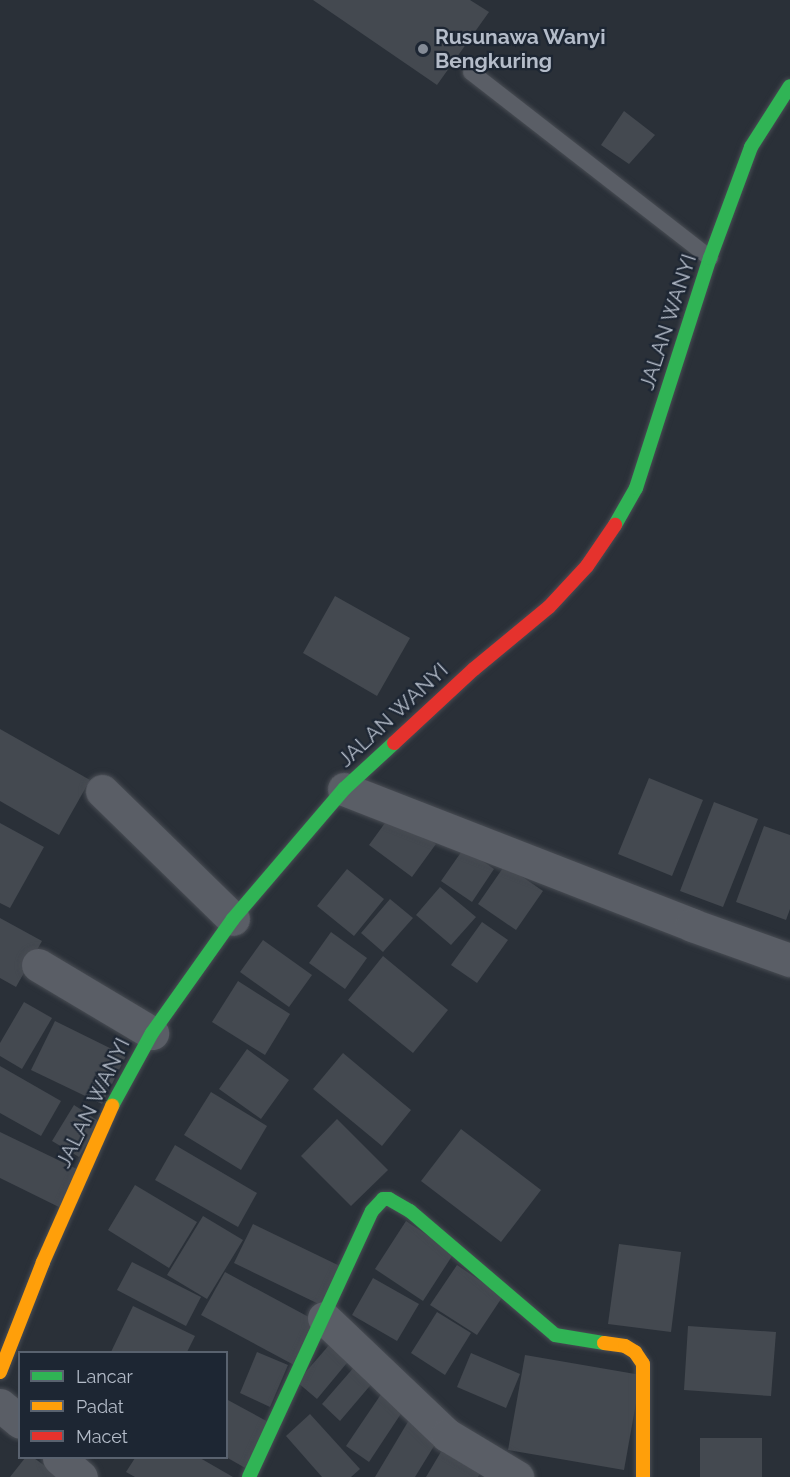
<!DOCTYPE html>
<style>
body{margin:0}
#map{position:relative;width:790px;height:1477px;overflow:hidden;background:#2a3038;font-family:Raleway,sans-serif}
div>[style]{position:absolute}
.building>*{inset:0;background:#444950}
.roads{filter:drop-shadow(0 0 2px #484c53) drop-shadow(0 0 2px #484c53)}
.lane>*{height:16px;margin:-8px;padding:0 8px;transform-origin:8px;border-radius:8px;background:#5a5e66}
.street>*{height:33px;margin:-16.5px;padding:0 16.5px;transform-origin:16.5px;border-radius:16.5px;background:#5a5e66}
.fast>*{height:14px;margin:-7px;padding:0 7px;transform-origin:7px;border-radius:7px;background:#30b455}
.slow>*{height:14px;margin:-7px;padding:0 7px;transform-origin:7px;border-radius:7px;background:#ff9f0a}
.jam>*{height:14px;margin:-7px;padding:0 7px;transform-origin:7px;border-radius:7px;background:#e5322d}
.dots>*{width:16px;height:16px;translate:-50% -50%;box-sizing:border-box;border:3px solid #1d2633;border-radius:50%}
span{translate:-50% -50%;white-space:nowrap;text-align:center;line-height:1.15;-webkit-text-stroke:4.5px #1d2633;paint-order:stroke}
.poi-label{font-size:21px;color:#b4bcc9;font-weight:700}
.left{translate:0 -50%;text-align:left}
.street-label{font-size:21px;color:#b4bcc9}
.legend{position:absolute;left:18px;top:1351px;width:210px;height:108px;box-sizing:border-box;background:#1d2633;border:2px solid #59626f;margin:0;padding:8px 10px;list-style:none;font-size:18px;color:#b4bcc9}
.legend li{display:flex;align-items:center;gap:12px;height:30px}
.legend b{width:30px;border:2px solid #59626f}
</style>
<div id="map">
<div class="building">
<i style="clip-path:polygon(313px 0,470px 0,489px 12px,437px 85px)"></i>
<i style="clip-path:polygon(624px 111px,655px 135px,629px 164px,601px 145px)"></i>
<i style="clip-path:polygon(335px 596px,410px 638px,377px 696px,303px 653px)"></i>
<i style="clip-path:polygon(0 729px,90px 780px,59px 835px,0 801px)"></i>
<i style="clip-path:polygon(649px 778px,703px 800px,672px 876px,618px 854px)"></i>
<i style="clip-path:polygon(714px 802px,758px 819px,723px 907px,680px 891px)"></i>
<i style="clip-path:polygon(393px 812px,436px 844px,412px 877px,369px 845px)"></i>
<i style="clip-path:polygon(0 823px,44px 847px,10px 908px,0 903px)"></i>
<i style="clip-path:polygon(764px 826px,790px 835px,790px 909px,786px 920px,736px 902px)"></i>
<i style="clip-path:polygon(464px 848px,494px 869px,472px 902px,441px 881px)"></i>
<i style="clip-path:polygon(505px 865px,543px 891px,516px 930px,478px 904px)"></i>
<i style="clip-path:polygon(347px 869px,384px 899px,354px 936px,317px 906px)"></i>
<i style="clip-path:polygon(440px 887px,476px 917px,451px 945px,416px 915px)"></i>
<i style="clip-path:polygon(390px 899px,413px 918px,383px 952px,361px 933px)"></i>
<i style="clip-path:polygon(0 918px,42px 941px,16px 987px,0 978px)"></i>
<i style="clip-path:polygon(482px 922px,508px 940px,477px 983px,451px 965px)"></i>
<i style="clip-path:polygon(331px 932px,367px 958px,345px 989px,309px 963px)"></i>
<i style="clip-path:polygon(263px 940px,312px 975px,289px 1007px,240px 972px)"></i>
<i style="clip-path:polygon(383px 956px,448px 1010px,413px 1053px,348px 1000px)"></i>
<i style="clip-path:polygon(238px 981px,290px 1014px,265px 1055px,212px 1022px)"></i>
<i style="clip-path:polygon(24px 1002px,52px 1018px,22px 1069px,0 1056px,0 1043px)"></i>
<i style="clip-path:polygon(55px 1021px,126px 1056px,102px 1104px,31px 1070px)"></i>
<i style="clip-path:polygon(247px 1049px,289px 1080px,261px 1119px,219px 1089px)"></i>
<i style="clip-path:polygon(343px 1053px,411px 1110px,382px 1146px,313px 1089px)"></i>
<i style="clip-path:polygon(0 1066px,61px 1101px,41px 1136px,0 1113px)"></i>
<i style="clip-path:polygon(211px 1092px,267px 1126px,241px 1170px,184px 1135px)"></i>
<i style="clip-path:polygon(74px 1105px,100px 1122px,79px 1157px,52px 1141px)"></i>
<i style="clip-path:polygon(337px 1119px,388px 1170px,351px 1206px,301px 1156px)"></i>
<i style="clip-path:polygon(461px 1129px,541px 1190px,501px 1242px,421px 1181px)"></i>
<i style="clip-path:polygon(0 1132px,81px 1171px,63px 1209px,0 1178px)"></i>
<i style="clip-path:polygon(175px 1145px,257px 1193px,238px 1227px,155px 1180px)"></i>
<i style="clip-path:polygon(135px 1185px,197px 1222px,169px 1268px,108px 1230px)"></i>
<i style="clip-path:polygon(203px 1216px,243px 1240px,207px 1299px,167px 1275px)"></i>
<i style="clip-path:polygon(406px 1221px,454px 1253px,423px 1301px,375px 1269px)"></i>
<i style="clip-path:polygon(253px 1224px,344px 1268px,325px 1307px,234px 1263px)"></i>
<i style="clip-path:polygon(619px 1244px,681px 1252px,671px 1332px,608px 1324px)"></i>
<i style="clip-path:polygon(132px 1262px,201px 1297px,186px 1326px,117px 1290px)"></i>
<i style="clip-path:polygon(457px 1265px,503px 1296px,477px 1335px,430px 1305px)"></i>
<i style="clip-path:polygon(225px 1272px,318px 1322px,294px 1365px,201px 1315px)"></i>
<i style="clip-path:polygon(373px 1278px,419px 1304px,397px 1341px,352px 1315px)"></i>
<i style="clip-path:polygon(133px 1306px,195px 1336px,187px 1352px,111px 1352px)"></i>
<i style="clip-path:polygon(437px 1312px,471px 1333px,445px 1375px,411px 1353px)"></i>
<i style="clip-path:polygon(688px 1326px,776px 1332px,771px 1396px,684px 1390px)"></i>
<i style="clip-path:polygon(337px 1336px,356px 1352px,317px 1399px,297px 1382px)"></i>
<i style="clip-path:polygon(257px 1352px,288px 1365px,270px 1407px,240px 1393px)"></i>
<i style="clip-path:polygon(471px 1353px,520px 1374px,506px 1408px,457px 1387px)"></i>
<i style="clip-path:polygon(525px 1355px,641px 1375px,624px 1470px,508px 1450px)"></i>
<i style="clip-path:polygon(362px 1358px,380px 1374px,340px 1421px,322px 1404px)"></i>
<i style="clip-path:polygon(388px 1384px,410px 1400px,369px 1462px,346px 1446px)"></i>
<i style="clip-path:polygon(226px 1399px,272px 1424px,247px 1469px,226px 1457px)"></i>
<i style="clip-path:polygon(310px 1414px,360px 1469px,351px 1477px,322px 1477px,286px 1436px)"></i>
<i style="clip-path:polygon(412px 1415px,442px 1433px,415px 1477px,375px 1477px)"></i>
<i style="clip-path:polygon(700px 1438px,762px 1438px,762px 1477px,700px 1477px)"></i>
<i style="clip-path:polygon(448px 1440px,486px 1462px,478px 1477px,426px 1477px)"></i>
<i style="clip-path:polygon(25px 1458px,34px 1458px,60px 1477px,10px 1477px)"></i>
<i style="clip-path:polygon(135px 1458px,200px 1458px,233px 1477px,135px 1477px,126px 1472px)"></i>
</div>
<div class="roads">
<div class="lane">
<i style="left:471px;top:72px;width:303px;rotate:37.9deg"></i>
</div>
<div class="street">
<i style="left:344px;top:789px;width:374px;rotate:21.3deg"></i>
<i style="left:692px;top:925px;width:104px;rotate:19.7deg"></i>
<i style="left:102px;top:791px;width:183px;rotate:44.3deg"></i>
<i style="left:38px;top:965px;width:133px;rotate:30.8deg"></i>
<i style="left:324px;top:1318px;width:170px;rotate:43.6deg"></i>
<i style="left:447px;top:1435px;width:82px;rotate:31deg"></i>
<i style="left:0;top:1405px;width:26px;rotate:40deg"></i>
<i style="left:59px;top:1458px;width:29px;rotate:41deg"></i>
</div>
<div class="fast">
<i style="left:615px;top:525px;width:43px;rotate:-60.4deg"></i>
<i style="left:636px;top:488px;width:242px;rotate:-72.2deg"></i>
<i style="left:710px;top:258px;width:118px;rotate:-69.7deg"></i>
<i style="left:751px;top:147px;width:72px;rotate:-57.4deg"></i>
<i style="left:112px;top:1106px;width:83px;rotate:-61.3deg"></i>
<i style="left:152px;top:1033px;width:140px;rotate:-54.6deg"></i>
<i style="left:233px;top:919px;width:171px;rotate:-49.5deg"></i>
<i style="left:344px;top:789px;width:68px;rotate:-42.6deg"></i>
<i style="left:249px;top:1477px;width:293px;rotate:-65.2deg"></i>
<i style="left:372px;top:1211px;width:16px;rotate:-47deg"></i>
<i style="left:383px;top:1199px;width:6px"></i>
<i style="left:389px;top:1199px;width:24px;rotate:30deg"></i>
<i style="left:410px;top:1211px;width:191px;rotate:40.5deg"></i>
<i style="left:555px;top:1335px;width:50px;rotate:9.3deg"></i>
</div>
<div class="slow">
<i style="left:604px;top:1343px;width:21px;rotate:8deg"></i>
<i style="left:625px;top:1346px;width:12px;rotate:31deg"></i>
<i style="left:635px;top:1352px;width:14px;rotate:56deg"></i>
<i style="left:643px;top:1364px;width:113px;rotate:90deg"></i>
<i style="left:0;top:1372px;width:118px;rotate:-68.6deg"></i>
<i style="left:43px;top:1262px;width:171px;rotate:-66.1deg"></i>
</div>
<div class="jam">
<i style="left:394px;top:743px;width:109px;rotate:-42.8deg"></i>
<i style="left:474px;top:669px;width:97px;rotate:-39.6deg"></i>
<i style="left:549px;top:607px;width:56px;rotate:-47.2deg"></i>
<i style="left:587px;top:566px;width:50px;rotate:-55.7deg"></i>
</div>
</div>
<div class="dots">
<i style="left:423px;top:49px;background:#848b96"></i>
</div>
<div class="poi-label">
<span class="left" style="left:435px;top:49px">Rusunawa Wanyi<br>Bengkuring</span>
</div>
<div class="street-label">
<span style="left:668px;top:322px;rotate:-72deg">JALAN WANYI</span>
<span style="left:393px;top:715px;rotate:-43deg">JALAN WANYI</span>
<span style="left:93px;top:1103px;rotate:-64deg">JALAN WANYI</span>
</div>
<ul class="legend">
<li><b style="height:8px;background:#30b455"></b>Lancar</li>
<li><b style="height:8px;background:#ff9f0a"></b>Padat</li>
<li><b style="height:8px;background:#e5322d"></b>Macet</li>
</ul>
</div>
